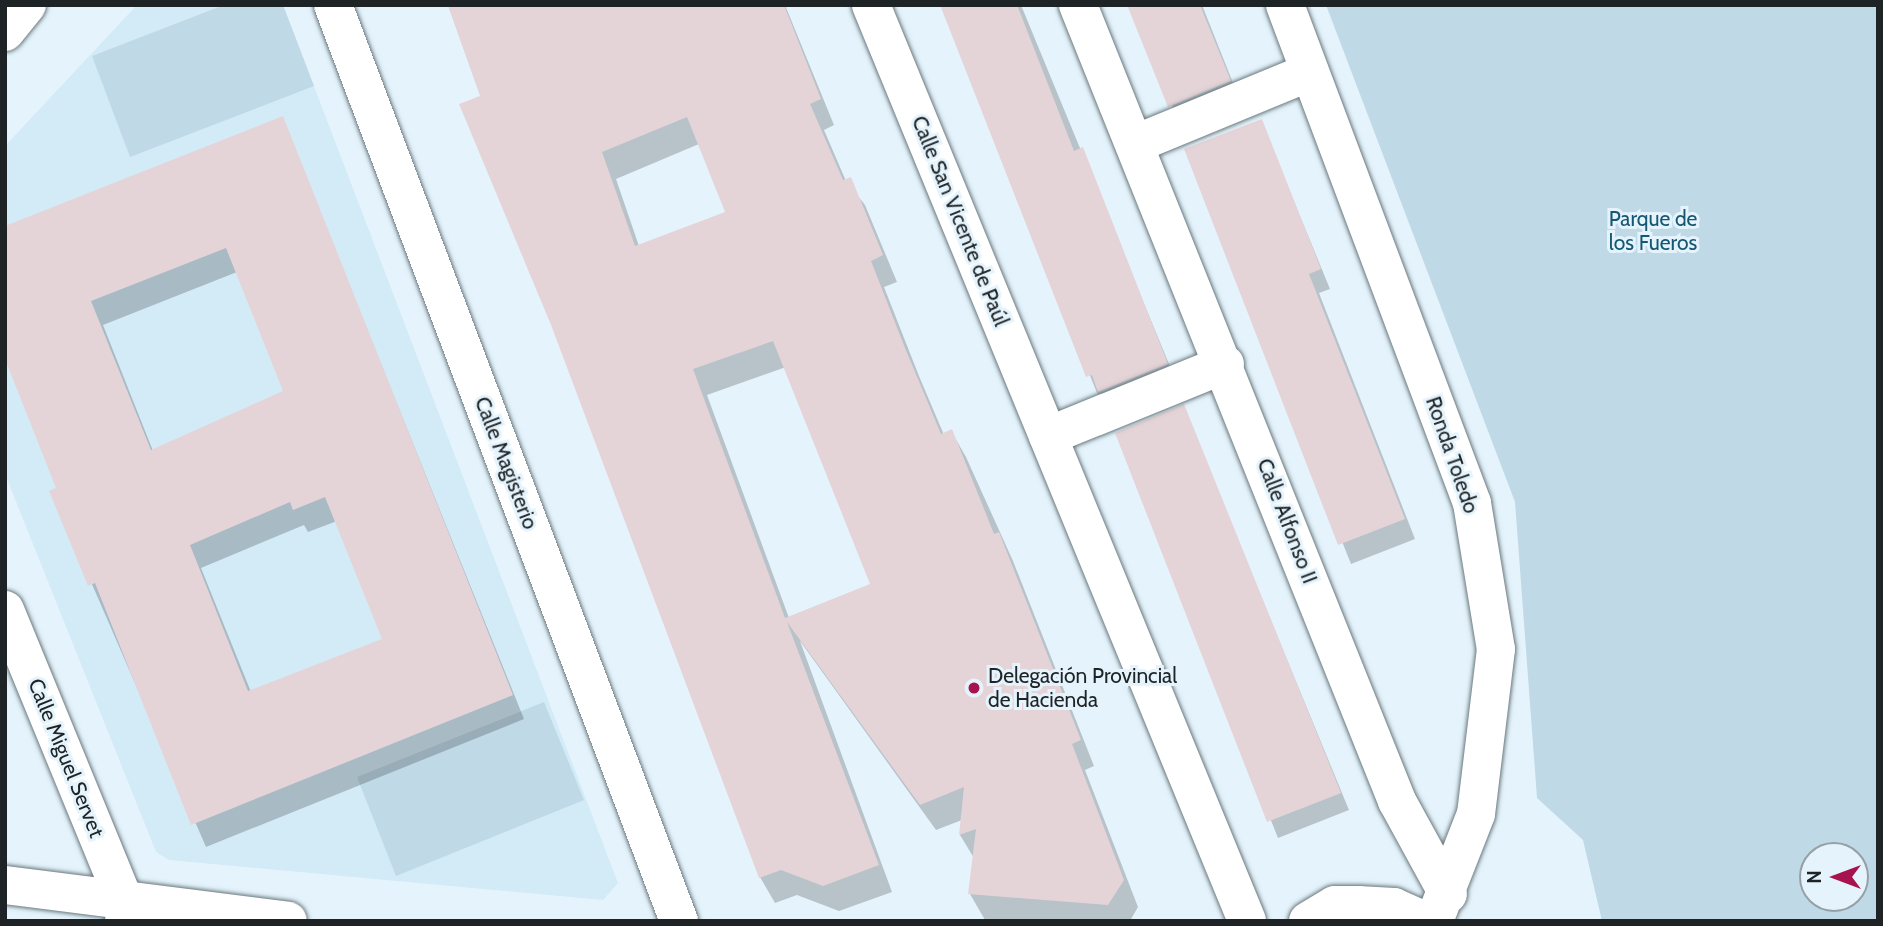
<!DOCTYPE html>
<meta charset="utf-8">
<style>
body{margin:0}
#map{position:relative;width:1883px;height:926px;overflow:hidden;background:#e5f4fc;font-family:Cabin,sans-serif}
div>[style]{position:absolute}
.built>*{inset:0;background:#d3eaf7}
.green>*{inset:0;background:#c0d9e6}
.shadow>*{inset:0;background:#0003}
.building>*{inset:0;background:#e5d4d7}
.roads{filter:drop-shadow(0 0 2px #6a787f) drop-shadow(0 0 2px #6a787f)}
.minor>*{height:38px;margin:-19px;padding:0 19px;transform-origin:19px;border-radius:19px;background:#fff}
.major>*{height:38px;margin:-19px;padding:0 19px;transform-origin:19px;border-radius:19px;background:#fff}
.dots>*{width:19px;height:19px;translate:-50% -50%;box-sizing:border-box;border:4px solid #e5f4fc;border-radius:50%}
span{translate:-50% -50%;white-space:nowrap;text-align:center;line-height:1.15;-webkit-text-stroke:6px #e5f4fc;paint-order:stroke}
.park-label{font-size:21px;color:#165873}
.street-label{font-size:21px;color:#1e2326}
.poi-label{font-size:21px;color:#1e2326}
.left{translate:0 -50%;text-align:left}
.frame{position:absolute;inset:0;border:7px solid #1e2326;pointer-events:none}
.north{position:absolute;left:1799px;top:842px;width:70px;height:70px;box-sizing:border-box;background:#e5f4fc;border:2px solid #95a0a6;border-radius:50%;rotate:270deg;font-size:19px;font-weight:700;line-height:28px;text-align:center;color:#1e2326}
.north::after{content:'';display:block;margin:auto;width:24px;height:32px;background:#a7134d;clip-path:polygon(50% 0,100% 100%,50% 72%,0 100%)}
</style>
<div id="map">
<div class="built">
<i style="clip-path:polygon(137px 5px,283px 5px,618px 883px,603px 900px,169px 860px,156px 852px,5px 474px,5px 146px)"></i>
</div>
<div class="green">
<i style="clip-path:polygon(224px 5px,283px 5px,314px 86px,130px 157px,92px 56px)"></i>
<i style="clip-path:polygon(evenodd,1326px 5px,1878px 5px,1878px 921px,1602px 921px,1583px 840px,1537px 798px,1515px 502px,1326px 5px,1813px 856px,1855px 856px,1855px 898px,1813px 898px,1813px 856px)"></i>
<i style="clip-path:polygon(544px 702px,584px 800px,396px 876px,357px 777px)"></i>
</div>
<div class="shadow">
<i style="clip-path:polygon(evenodd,448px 5px,785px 5px,834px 125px,824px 130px,846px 181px,865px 205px,897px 282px,884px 287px,919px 376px,944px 435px,951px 431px,966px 457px,1013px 561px,1094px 766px,1085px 770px,1138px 907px,1130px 921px,985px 920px,970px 894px,974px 858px,960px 835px,962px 820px,936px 830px,800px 641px,892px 892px,839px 911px,797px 895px,775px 903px,760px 877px,448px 5px,699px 144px,727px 213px,639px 246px,616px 179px,699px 144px,448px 5px,786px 367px,872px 585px,789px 618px,707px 395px,786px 367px)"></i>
<i style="clip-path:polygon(942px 5px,1021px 5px,1176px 381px,1109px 408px,1097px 393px)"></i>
<i style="clip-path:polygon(1129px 5px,1202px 5px,1239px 98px,1179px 122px)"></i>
<i style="clip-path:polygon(evenodd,282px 118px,524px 719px,206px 847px,52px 492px,59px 488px,5px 354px,282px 118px,237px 272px,285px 392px,153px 451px,103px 325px,237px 272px,282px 118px,337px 521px,385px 640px,251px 692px,201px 568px,304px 525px,308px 532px,337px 521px)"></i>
<i style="clip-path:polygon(1261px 121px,1330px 289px,1319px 293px,1415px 539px,1351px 564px,1186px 150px)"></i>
<i style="clip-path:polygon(1183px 407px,1349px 810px,1278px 838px,1117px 434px)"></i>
</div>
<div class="building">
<i style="clip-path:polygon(evenodd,448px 5px,784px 5px,821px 99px,810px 104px,843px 180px,851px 177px,883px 255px,871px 261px,905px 348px,941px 434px,952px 429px,994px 534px,999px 532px,1081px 740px,1072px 744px,1124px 880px,1108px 905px,968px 894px,976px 829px,959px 835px,964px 787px,920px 805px,787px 622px,879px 865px,823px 886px,781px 870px,759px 878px,551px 325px,459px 104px,480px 96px,448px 5px,687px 117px,725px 212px,635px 246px,602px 152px,687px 117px,448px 5px,773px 341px,870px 584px,785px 618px,693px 369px,773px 341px)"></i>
<i style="clip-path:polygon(940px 5px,1017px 5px,1074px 151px,1083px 147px,1168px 364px,1098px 392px,1092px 375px,1086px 377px)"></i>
<i style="clip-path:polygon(1127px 5px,1200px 5px,1231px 81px,1168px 107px)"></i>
<i style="clip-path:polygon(evenodd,283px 116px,513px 695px,191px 825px,95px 583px,88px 586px,49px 491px,56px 488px,5px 359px,5px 226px,283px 116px,226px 248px,283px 391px,151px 450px,91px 301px,226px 248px,283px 116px,325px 497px,382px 639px,248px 691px,190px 545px,290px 502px,293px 510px,325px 497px)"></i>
<i style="clip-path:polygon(1262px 119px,1321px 269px,1309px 274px,1405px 519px,1338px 545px,1184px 149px)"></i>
<i style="clip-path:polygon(1184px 404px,1341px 793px,1267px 822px,1115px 433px)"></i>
</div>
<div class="roads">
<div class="minor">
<i style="left:333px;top:5px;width:979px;rotate:69.31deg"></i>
<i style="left:871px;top:5px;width:990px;rotate:67.68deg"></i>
<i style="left:1078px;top:5px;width:858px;rotate:68.16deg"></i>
<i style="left:1397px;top:801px;width:106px;rotate:61.3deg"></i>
<i style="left:1285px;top:5px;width:532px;rotate:69.42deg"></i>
<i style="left:1472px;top:503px;width:148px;rotate:80.7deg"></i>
<i style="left:1496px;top:649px;width:166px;rotate:96.9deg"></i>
<i style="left:1476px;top:814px;width:115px;rotate:111.4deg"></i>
<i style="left:1135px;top:144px;width:189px;rotate:-22.4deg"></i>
<i style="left:1048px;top:436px;width:191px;rotate:-22.1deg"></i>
<i style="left:5px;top:610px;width:319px;rotate:67.7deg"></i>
<i style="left:126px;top:905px;width:16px;rotate:97deg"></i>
<i style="left:5px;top:885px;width:285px;rotate:7.2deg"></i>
<i style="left:1308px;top:921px;width:31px;rotate:-31deg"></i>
<i style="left:1335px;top:905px;width:23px"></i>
<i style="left:1358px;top:905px;width:36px;rotate:3deg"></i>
<i style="left:1394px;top:907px;width:34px;rotate:24deg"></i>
</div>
<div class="major">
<i style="left:5px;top:32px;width:35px;rotate:-51deg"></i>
</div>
</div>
<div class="dots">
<i style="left:974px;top:688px;background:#a7134d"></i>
</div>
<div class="park-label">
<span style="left:1653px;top:231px">Parque de<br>los Fueros</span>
</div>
<div class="street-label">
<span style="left:960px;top:221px;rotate:68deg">Calle San Vicente de Paúl</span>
<span style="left:1452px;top:455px;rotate:71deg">Ronda Toledo</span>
<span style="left:506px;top:463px;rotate:69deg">Calle Magisterio</span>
<span style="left:1287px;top:521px;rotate:69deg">Calle Alfonso II</span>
<span style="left:66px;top:758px;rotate:68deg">Calle Miguel Servet</span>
</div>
<div class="poi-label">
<span class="left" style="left:988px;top:688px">Delegación Provincial<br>de Hacienda</span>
</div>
<div class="frame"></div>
<div class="north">N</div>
</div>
